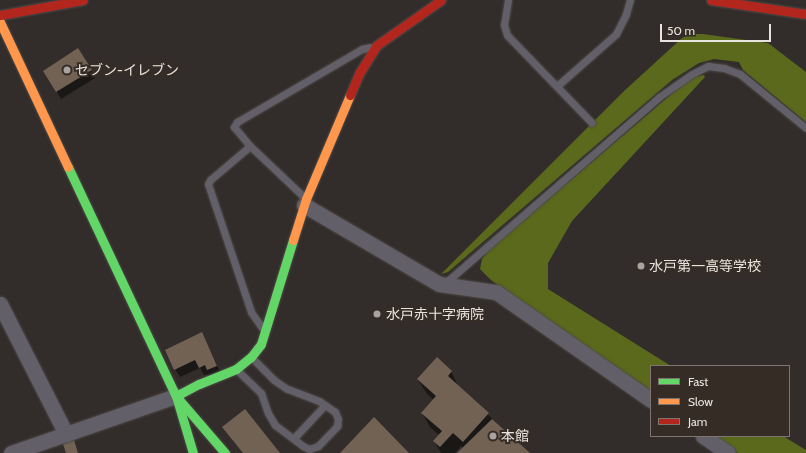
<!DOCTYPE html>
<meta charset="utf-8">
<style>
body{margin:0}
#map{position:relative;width:806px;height:453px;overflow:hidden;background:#322d2a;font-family:Cabin,"Noto Sans JP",sans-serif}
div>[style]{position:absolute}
.forest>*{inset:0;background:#5a691b}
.shadow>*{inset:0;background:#0007}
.building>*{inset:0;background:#716254}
.roads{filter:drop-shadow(0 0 1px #4e4a48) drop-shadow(0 0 1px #4e4a48)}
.lane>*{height:7px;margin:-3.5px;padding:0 3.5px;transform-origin:3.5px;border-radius:3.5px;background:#635f68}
.street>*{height:15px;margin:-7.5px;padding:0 7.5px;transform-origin:7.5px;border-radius:7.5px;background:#635f68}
.fast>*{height:9px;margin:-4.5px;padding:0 4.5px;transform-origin:4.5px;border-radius:4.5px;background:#63d668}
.slow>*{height:9px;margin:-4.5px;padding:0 4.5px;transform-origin:4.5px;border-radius:4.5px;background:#ff974d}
.jam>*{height:9px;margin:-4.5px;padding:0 4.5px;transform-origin:4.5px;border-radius:4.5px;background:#b3261e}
.dots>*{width:11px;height:11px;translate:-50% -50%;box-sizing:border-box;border:2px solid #362c26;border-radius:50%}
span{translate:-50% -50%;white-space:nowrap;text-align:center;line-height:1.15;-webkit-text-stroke:4px #362c26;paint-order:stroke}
.poi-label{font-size:14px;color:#e9e3df}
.left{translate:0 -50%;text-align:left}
.legend{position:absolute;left:650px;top:365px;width:140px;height:72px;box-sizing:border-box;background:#362c26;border:1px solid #7e7570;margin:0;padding:5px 7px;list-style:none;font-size:12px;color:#e9e3df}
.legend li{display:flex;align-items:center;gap:8px;height:20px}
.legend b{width:20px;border:1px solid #7e7570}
.scale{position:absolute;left:660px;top:24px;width:111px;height:18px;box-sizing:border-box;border:2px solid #e9e3df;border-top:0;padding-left:5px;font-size:12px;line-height:14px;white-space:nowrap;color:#e9e3df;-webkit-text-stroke:3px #362c26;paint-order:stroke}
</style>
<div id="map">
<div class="forest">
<i style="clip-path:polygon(691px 34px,703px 34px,768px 43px,806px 72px,806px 122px,743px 70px,739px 62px,714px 59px,699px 63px,672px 80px,448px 272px,441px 274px,623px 92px,682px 38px)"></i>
<i style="clip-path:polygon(704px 75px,705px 77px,572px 221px,548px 263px,548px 289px,671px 366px,651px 366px,651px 392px,491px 280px,480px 269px,482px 259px,490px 249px,688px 80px,697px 76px)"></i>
<i style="clip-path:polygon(714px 436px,783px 436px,806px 450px,806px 453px,738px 453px)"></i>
</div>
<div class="shadow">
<i style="clip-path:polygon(91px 70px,95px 78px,61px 99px,49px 79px)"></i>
<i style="clip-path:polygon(206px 342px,221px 374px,204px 375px,200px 368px,180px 377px,175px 369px)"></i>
<i style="clip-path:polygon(451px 371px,458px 386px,528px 453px,459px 453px,464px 448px,461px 446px,455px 453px,441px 453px,434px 441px,439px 435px,430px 427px,422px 413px,434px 400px,427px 394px,418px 380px)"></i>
</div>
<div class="building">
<i style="clip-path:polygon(78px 48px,92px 70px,56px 92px,43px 71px)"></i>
<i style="clip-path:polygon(202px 332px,217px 366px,207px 370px,205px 365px,199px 368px,195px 360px,174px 370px,165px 350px)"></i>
<i style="clip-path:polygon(437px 357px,452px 371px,448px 376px,489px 413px,463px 442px,453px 433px,440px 447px,433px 441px,442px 431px,421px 413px,436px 396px,417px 379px)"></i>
<i style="clip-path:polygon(245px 409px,280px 453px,243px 453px,222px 427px)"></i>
<i style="clip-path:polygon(374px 417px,409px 453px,340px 453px)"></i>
<i style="clip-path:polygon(492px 419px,530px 453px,457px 453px)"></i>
<i style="clip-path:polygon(74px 440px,78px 453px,66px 453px,63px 444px)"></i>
</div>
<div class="roads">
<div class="lane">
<i style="left:508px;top:0;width:25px;rotate:99deg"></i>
<i style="left:504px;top:25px;width:10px;rotate:73deg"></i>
<i style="left:507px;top:35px;width:122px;rotate:46deg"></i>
<i style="left:557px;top:86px;width:79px;rotate:-41.4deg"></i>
<i style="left:616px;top:34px;width:22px;rotate:-63deg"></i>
<i style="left:626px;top:14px;width:15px;rotate:-74deg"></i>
<i style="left:250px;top:146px;width:52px;rotate:139.6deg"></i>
<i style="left:210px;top:180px;width:4px;rotate:117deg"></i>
<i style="left:208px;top:184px;width:135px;rotate:71.4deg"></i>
<i style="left:251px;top:312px;width:19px;rotate:55deg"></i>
<i style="left:305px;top:198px;width:76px;rotate:-136.6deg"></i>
<i style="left:250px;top:146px;width:25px;rotate:-130deg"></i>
<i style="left:234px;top:127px;width:6px;rotate:-59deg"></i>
<i style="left:237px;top:122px;width:145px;rotate:-30.3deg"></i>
<i style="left:362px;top:49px;width:8px;rotate:-14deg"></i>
<i style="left:444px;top:284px;width:285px;rotate:-41deg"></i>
<i style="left:659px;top:97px;width:40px;rotate:-34.9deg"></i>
<i style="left:692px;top:74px;width:18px;rotate:-27deg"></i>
<i style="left:708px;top:66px;width:16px;rotate:7deg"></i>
<i style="left:724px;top:68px;width:17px;rotate:21deg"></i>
<i style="left:740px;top:74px;width:85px;rotate:39.3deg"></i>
<i style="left:238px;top:371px;width:32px;rotate:44deg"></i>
<i style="left:261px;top:393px;width:21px;rotate:71deg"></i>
<i style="left:268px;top:413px;width:14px;rotate:60deg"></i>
<i style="left:275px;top:425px;width:35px;rotate:37deg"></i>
<i style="left:303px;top:446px;width:7px;rotate:27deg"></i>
<i style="left:309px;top:449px;width:9px;rotate:-18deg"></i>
<i style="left:318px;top:446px;width:28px;rotate:-46deg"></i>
<i style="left:337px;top:426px;width:7px;rotate:-82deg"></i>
<i style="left:338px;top:419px;width:8px;rotate:-113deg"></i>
<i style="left:335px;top:412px;width:19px;rotate:-145deg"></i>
<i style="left:319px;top:401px;width:34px;rotate:-159deg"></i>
<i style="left:287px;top:389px;width:16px;rotate:-145deg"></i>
<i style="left:274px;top:380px;width:31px;rotate:-135deg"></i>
<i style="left:294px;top:438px;width:45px;rotate:-46.8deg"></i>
</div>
<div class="street">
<i style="left:304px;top:205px;width:156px;rotate:30.3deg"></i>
<i style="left:439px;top:284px;width:58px;rotate:8deg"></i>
<i style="left:496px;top:292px;width:189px;rotate:34.9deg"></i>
<i style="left:0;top:304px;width:146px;rotate:63.1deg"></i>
<i style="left:703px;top:436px;width:30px;rotate:34deg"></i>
<i style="left:11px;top:453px;width:175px;rotate:-19.1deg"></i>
</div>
<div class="fast">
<i style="left:68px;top:167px;width:253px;rotate:64.8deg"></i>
<i style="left:176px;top:396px;width:59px;rotate:73.4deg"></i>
<i style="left:225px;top:453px;width:75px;rotate:-130.7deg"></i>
<i style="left:176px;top:396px;width:26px;rotate:-28deg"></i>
<i style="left:199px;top:384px;width:40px;rotate:-22deg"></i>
<i style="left:236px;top:369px;width:19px;rotate:-39deg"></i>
<i style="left:251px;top:357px;width:16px;rotate:-52deg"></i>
<i style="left:261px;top:344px;width:109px;rotate:-72.9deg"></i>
</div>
<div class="slow">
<i style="left:0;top:22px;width:160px;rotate:64.9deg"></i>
<i style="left:293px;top:240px;width:43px;rotate:-72.4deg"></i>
<i style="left:306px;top:199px;width:113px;rotate:-67.1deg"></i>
</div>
<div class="jam">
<i style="left:711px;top:0;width:96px;rotate:8.4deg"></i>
<i style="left:0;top:15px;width:84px;rotate:-10.2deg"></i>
<i style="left:350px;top:95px;width:25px;rotate:-67deg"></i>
<i style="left:360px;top:72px;width:32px;rotate:-58deg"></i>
<i style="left:377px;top:45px;width:78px;rotate:-35.1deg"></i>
</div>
</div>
<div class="dots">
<i style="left:67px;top:70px;background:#a9a3a0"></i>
<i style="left:641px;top:266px;background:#a9a3a0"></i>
<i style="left:377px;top:314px;background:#a9a3a0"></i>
<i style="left:493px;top:436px;background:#a9a3a0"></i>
</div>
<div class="poi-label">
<span class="left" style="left:75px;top:70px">セブン-イレブン</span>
<span class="left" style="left:649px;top:266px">水戸第一高等学校</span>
<span class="left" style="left:386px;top:314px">水戸赤十字病院</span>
<span class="left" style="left:501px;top:436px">本館</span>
</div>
<ul class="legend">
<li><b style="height:5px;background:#63d668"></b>Fast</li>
<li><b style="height:5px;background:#ff974d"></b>Slow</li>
<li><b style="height:5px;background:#b3261e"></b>Jam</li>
</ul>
<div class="scale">50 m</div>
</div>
